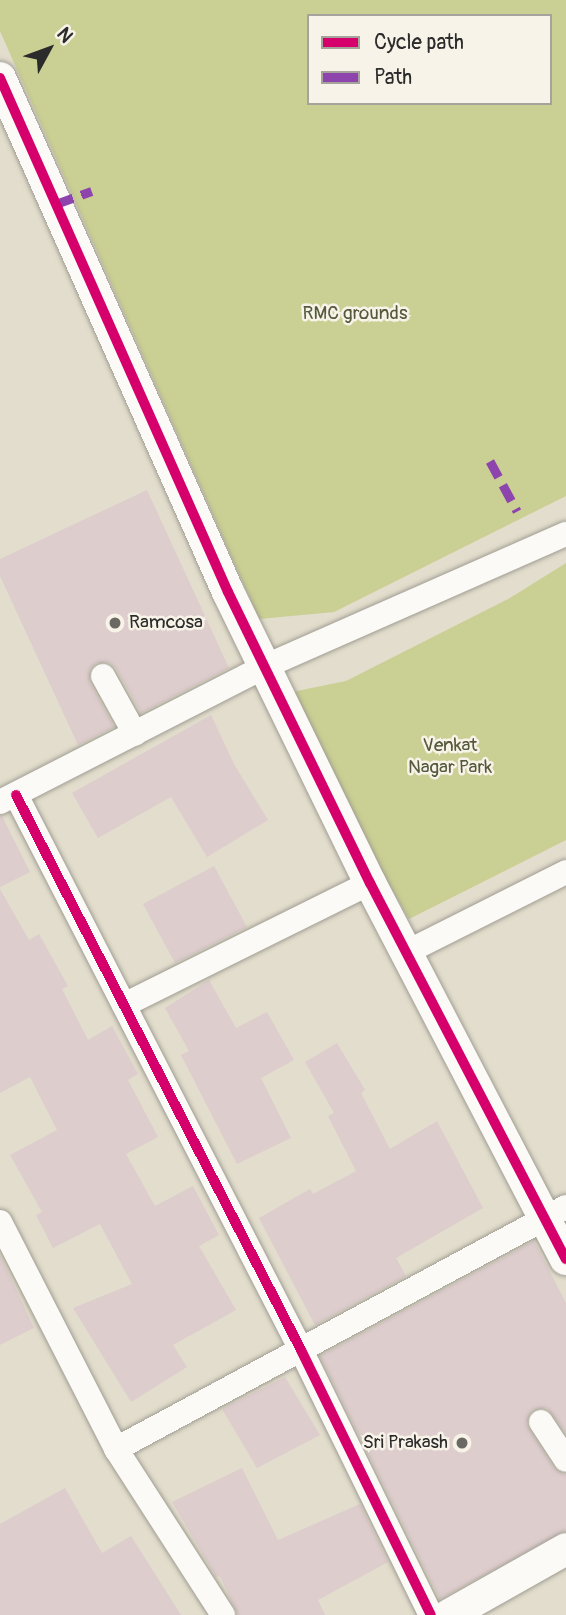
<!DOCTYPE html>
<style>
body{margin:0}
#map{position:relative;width:566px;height:1615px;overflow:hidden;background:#e2ddcc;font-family:Pangolin,sans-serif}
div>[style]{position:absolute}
.green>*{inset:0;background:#cacf93}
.building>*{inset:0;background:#decdcd}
.roads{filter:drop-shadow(0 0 2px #a09d93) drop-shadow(0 0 2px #a09d93)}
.minor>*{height:24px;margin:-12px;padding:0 12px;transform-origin:12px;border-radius:12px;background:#fbfaf7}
.tertiary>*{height:32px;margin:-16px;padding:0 16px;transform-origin:16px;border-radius:16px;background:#fbfaf7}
.quiet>*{height:9px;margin-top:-4.5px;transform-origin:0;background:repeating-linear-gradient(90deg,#8e44ad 0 18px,transparent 0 27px)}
.cycleway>*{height:10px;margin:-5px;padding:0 5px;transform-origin:5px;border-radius:5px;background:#d6006c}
.dots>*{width:19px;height:19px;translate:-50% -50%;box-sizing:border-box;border:4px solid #f7f3e8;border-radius:50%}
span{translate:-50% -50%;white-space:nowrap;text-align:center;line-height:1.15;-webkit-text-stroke:5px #f7f3e8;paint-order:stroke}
.park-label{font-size:19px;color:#55593c}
.poi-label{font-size:19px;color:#2b2b2b}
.left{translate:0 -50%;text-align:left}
.right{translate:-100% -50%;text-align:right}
.legend{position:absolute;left:307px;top:14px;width:245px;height:91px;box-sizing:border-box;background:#f7f3e8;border:2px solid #a5a39c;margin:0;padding:9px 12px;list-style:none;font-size:21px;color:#2b2b2b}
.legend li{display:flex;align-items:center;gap:14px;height:35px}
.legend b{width:35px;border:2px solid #a5a39c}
.north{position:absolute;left:14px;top:14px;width:70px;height:70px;-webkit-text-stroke:5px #f7f3e8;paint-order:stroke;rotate:49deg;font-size:19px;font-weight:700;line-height:28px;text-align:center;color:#2b2b2b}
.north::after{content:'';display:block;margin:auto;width:24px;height:32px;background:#2b2b2b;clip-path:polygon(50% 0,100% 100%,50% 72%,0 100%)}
</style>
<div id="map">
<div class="green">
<i style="clip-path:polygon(evenodd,0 0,566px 0,566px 496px,334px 612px,259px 619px,0 31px,0 0,309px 16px,550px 16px,550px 103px,309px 103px,309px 16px)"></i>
<i style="clip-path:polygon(566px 563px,566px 840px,409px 919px,359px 832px,292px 692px,346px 681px,510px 598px)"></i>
</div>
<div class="building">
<i style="clip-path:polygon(147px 490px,229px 668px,141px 713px,116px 668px,110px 663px,96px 663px,90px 669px,90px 683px,114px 727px,78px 745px,0 576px,0 559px)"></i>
<i style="clip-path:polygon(211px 715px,234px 764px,268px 820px,207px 857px,171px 797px,98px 838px,72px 793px)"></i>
<i style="clip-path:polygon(2px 816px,30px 872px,0 887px,0 817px)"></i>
<i style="clip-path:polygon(214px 866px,247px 927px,175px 963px,143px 904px)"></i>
<i style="clip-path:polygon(0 889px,29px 940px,39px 934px,68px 986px,62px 989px,88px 1040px,112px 1026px,138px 1074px,128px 1080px,158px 1137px,126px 1154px,155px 1206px,193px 1186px,219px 1235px,199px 1246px,236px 1310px,173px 1345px,187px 1367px,131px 1402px,73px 1308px,132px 1284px,100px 1224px,53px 1248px,36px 1215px,42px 1212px,10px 1155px,57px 1130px,30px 1077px,0 1093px)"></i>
<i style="clip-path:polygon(209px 980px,236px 1028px,267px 1012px,294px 1060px,261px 1078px,291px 1138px,237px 1164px,181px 1055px,189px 1051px,165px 1008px)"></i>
<i style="clip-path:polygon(337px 1043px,365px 1090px,361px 1093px,390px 1149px,437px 1121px,483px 1208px,396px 1258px,406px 1276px,315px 1325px,259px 1218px,310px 1189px,313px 1194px,356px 1171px,328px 1116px,334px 1113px,305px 1062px)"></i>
<i style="clip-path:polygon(534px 1241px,566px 1303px,566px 1433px,547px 1408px,532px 1410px,526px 1424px,554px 1468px,566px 1475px,566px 1531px,440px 1599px,320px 1356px)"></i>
<i style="clip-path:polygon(0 1255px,34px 1328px,0 1345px)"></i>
<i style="clip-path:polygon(285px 1377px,320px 1435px,257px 1468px,222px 1409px)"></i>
<i style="clip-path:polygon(242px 1468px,278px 1540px,360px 1504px,388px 1562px,318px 1600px,325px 1615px,238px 1615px,220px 1576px,216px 1577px,172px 1502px)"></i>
<i style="clip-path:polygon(65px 1488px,102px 1553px,131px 1536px,181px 1615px,0 1615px,0 1524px)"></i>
</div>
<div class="roads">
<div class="minor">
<i style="left:103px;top:676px;width:66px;rotate:61.1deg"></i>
<i style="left:16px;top:795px;width:624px;rotate:62.82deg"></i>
<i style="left:301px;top:1350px;width:295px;rotate:63.9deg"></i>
<i style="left:0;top:802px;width:297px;rotate:-27.1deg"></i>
<i style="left:264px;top:667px;width:330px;rotate:-23.8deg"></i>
<i style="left:407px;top:952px;width:178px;rotate:-26.7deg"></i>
<i style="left:124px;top:1005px;width:275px;rotate:-26.4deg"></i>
<i style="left:0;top:1222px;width:255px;rotate:62.9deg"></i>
<i style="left:541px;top:1422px;width:45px;rotate:56.7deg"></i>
<i style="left:223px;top:1615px;width:197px;rotate:-122.8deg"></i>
<i style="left:116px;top:1449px;width:511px;rotate:-28.27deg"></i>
</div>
<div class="tertiary">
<i style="left:0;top:78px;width:562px;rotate:66.08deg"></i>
<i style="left:228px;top:592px;width:324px;rotate:64deg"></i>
<i style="left:370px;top:883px;width:424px;rotate:62.5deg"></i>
<i style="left:449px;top:1615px;width:134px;rotate:-29.4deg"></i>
</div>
</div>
<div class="quiet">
<i style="left:56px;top:204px;width:38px;rotate:-20deg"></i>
<i style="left:490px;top:461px;width:57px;rotate:61.6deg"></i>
</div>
<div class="cycleway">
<i style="left:0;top:78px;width:562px;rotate:66.08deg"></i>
<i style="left:228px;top:592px;width:324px;rotate:64deg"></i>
<i style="left:370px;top:883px;width:424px;rotate:62.5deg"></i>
<i style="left:16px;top:795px;width:624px;rotate:62.82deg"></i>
<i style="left:301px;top:1350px;width:295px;rotate:63.9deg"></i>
</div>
<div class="dots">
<i style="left:115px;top:623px;background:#6b6963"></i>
<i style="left:462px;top:1443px;background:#6b6963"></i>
</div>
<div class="park-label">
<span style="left:355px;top:314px">RMC grounds</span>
<span style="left:450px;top:757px">Venkat<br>Nagar Park</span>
</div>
<div class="poi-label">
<span class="left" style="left:129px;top:623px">Ramcosa</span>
<span class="right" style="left:448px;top:1443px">Sri Prakash</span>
</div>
<ul class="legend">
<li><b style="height:9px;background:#d6006c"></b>Cycle path</li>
<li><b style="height:9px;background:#8e44ad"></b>Path</li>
</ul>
<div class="north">N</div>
</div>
